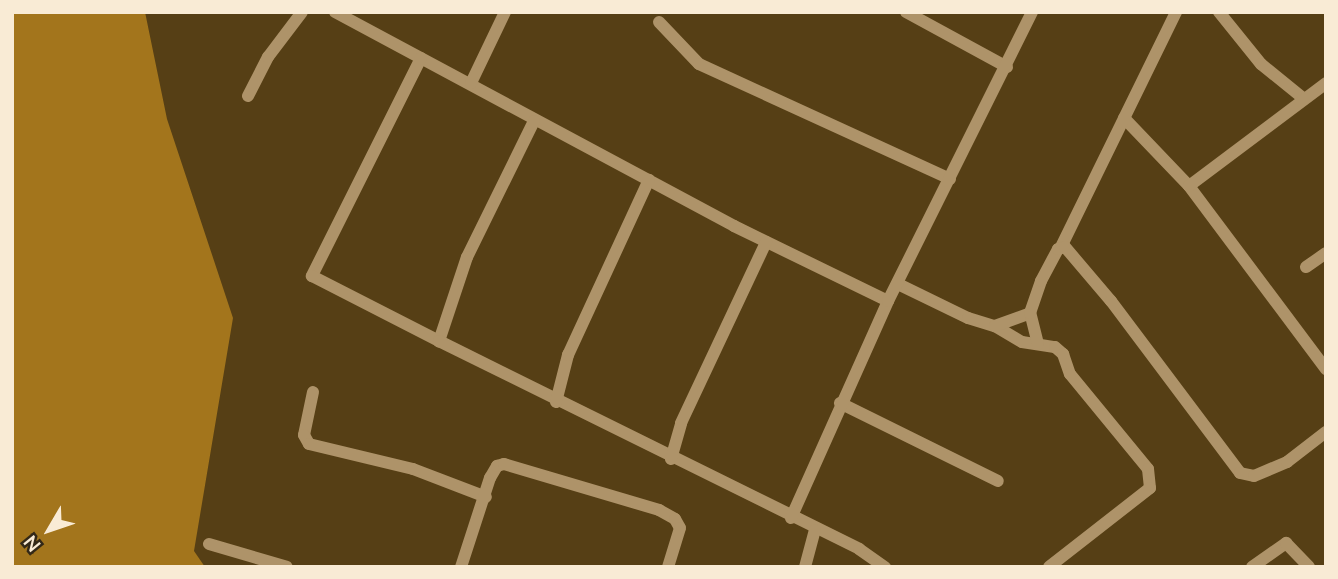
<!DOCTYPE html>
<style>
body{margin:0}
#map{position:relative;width:1338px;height:579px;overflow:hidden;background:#563f15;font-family:"Nunito Sans",sans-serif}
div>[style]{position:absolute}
.forest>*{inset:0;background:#a3751c}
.minor>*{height:12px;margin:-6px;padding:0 6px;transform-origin:6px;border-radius:6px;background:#ae9369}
span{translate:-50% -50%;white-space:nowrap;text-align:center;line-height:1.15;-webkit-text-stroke:5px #332817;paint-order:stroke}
.frame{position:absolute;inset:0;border:14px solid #f9ebd5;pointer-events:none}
.north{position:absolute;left:14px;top:495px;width:70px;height:70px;-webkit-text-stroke:5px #332817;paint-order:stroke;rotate:231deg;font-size:19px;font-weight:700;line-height:28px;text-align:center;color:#f9ebd5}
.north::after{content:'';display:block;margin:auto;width:24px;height:32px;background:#f9ebd5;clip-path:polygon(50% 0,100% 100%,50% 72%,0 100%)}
</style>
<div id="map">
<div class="forest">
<i style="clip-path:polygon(12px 12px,145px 12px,167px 119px,233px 318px,194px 551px,205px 567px,12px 567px)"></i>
</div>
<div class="minor">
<i style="left:335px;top:12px;width:453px;rotate:28.2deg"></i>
<i style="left:734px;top:226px;width:171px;rotate:26deg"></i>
<i style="left:906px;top:12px;width:115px;rotate:28.6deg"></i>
<i style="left:1219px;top:12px;width:67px;rotate:51.1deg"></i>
<i style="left:1261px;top:64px;width:55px;rotate:39.1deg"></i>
<i style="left:659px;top:22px;width:58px;rotate:46.4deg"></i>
<i style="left:699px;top:64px;width:276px;rotate:24.6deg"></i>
<i style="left:421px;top:58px;width:244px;rotate:116.6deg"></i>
<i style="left:312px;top:276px;width:143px;rotate:27.1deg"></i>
<i style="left:471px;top:83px;width:79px;rotate:-64.4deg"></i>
<i style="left:248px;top:96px;width:44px;rotate:-62.9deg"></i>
<i style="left:268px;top:57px;width:56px;rotate:-52.9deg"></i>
<i style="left:1124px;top:118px;width:94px;rotate:46.3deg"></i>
<i style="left:1189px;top:186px;width:229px;rotate:53.2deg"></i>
<i style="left:534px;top:121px;width:152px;rotate:116.2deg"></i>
<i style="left:467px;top:257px;width:89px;rotate:108.4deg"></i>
<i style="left:439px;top:341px;width:469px;rotate:26.3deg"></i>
<i style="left:859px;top:549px;width:32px;rotate:35deg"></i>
<i style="left:1189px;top:186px;width:171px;rotate:-36.9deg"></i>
<i style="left:1061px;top:247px;width:262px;rotate:-63.9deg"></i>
<i style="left:1306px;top:267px;width:24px;rotate:-35deg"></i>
<i style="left:898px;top:284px;width:78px;rotate:25.9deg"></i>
<i style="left:968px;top:318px;width:28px;rotate:17deg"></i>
<i style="left:995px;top:326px;width:31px;rotate:31deg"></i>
<i style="left:1022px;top:342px;width:33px;rotate:9deg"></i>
<i style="left:1055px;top:347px;width:11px;rotate:41deg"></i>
<i style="left:1063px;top:354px;width:21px;rotate:71deg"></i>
<i style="left:1070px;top:374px;width:123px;rotate:50.6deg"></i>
<i style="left:1148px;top:469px;width:19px;rotate:84deg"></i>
<i style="left:1150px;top:488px;width:128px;rotate:142deg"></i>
<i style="left:995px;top:326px;width:37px;rotate:-20deg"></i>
<i style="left:1038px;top:344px;width:32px;rotate:-104deg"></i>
<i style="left:1030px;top:313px;width:34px;rotate:-71deg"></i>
<i style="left:1041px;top:281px;width:36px;rotate:-62deg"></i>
<i style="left:1058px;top:249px;width:7px;rotate:-16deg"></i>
<i style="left:1065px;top:247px;width:71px;rotate:49.6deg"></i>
<i style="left:1111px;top:301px;width:215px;rotate:53.1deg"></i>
<i style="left:1240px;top:473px;width:14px;rotate:12deg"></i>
<i style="left:1254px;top:476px;width:36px;rotate:-23deg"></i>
<i style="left:1287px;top:462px;width:49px;rotate:-37.6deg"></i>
<i style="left:313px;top:392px;width:44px;rotate:101.8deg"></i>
<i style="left:304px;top:435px;width:10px;rotate:61deg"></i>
<i style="left:309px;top:444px;width:107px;rotate:13.5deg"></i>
<i style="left:413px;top:469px;width:78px;rotate:21deg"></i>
<i style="left:556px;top:402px;width:49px;rotate:-75.7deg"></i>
<i style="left:568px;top:355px;width:193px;rotate:-65.2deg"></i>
<i style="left:840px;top:403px;width:176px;rotate:26.3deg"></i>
<i style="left:671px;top:459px;width:37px;rotate:-74deg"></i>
<i style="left:681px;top:423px;width:200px;rotate:-64.8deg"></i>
<i style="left:791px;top:518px;width:238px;rotate:-65.9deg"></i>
<i style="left:888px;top:301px;width:323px;rotate:-63.5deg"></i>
<i style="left:209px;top:544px;width:81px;rotate:16.4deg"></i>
<i style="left:461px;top:567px;width:94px;rotate:-72deg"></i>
<i style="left:490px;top:478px;width:14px;rotate:-60deg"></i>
<i style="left:497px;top:466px;width:7px;rotate:-16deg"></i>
<i style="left:504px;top:464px;width:162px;rotate:16.5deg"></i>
<i style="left:659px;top:510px;width:18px;rotate:29deg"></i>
<i style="left:675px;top:519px;width:10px;rotate:61deg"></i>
<i style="left:680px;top:528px;width:41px;rotate:107.1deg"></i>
<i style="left:805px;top:567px;width:38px;rotate:-75deg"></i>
<i style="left:1252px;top:567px;width:42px;rotate:-35.2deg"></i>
<i style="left:1286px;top:543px;width:33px;rotate:46deg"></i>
</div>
<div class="frame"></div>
<div class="north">N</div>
</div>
